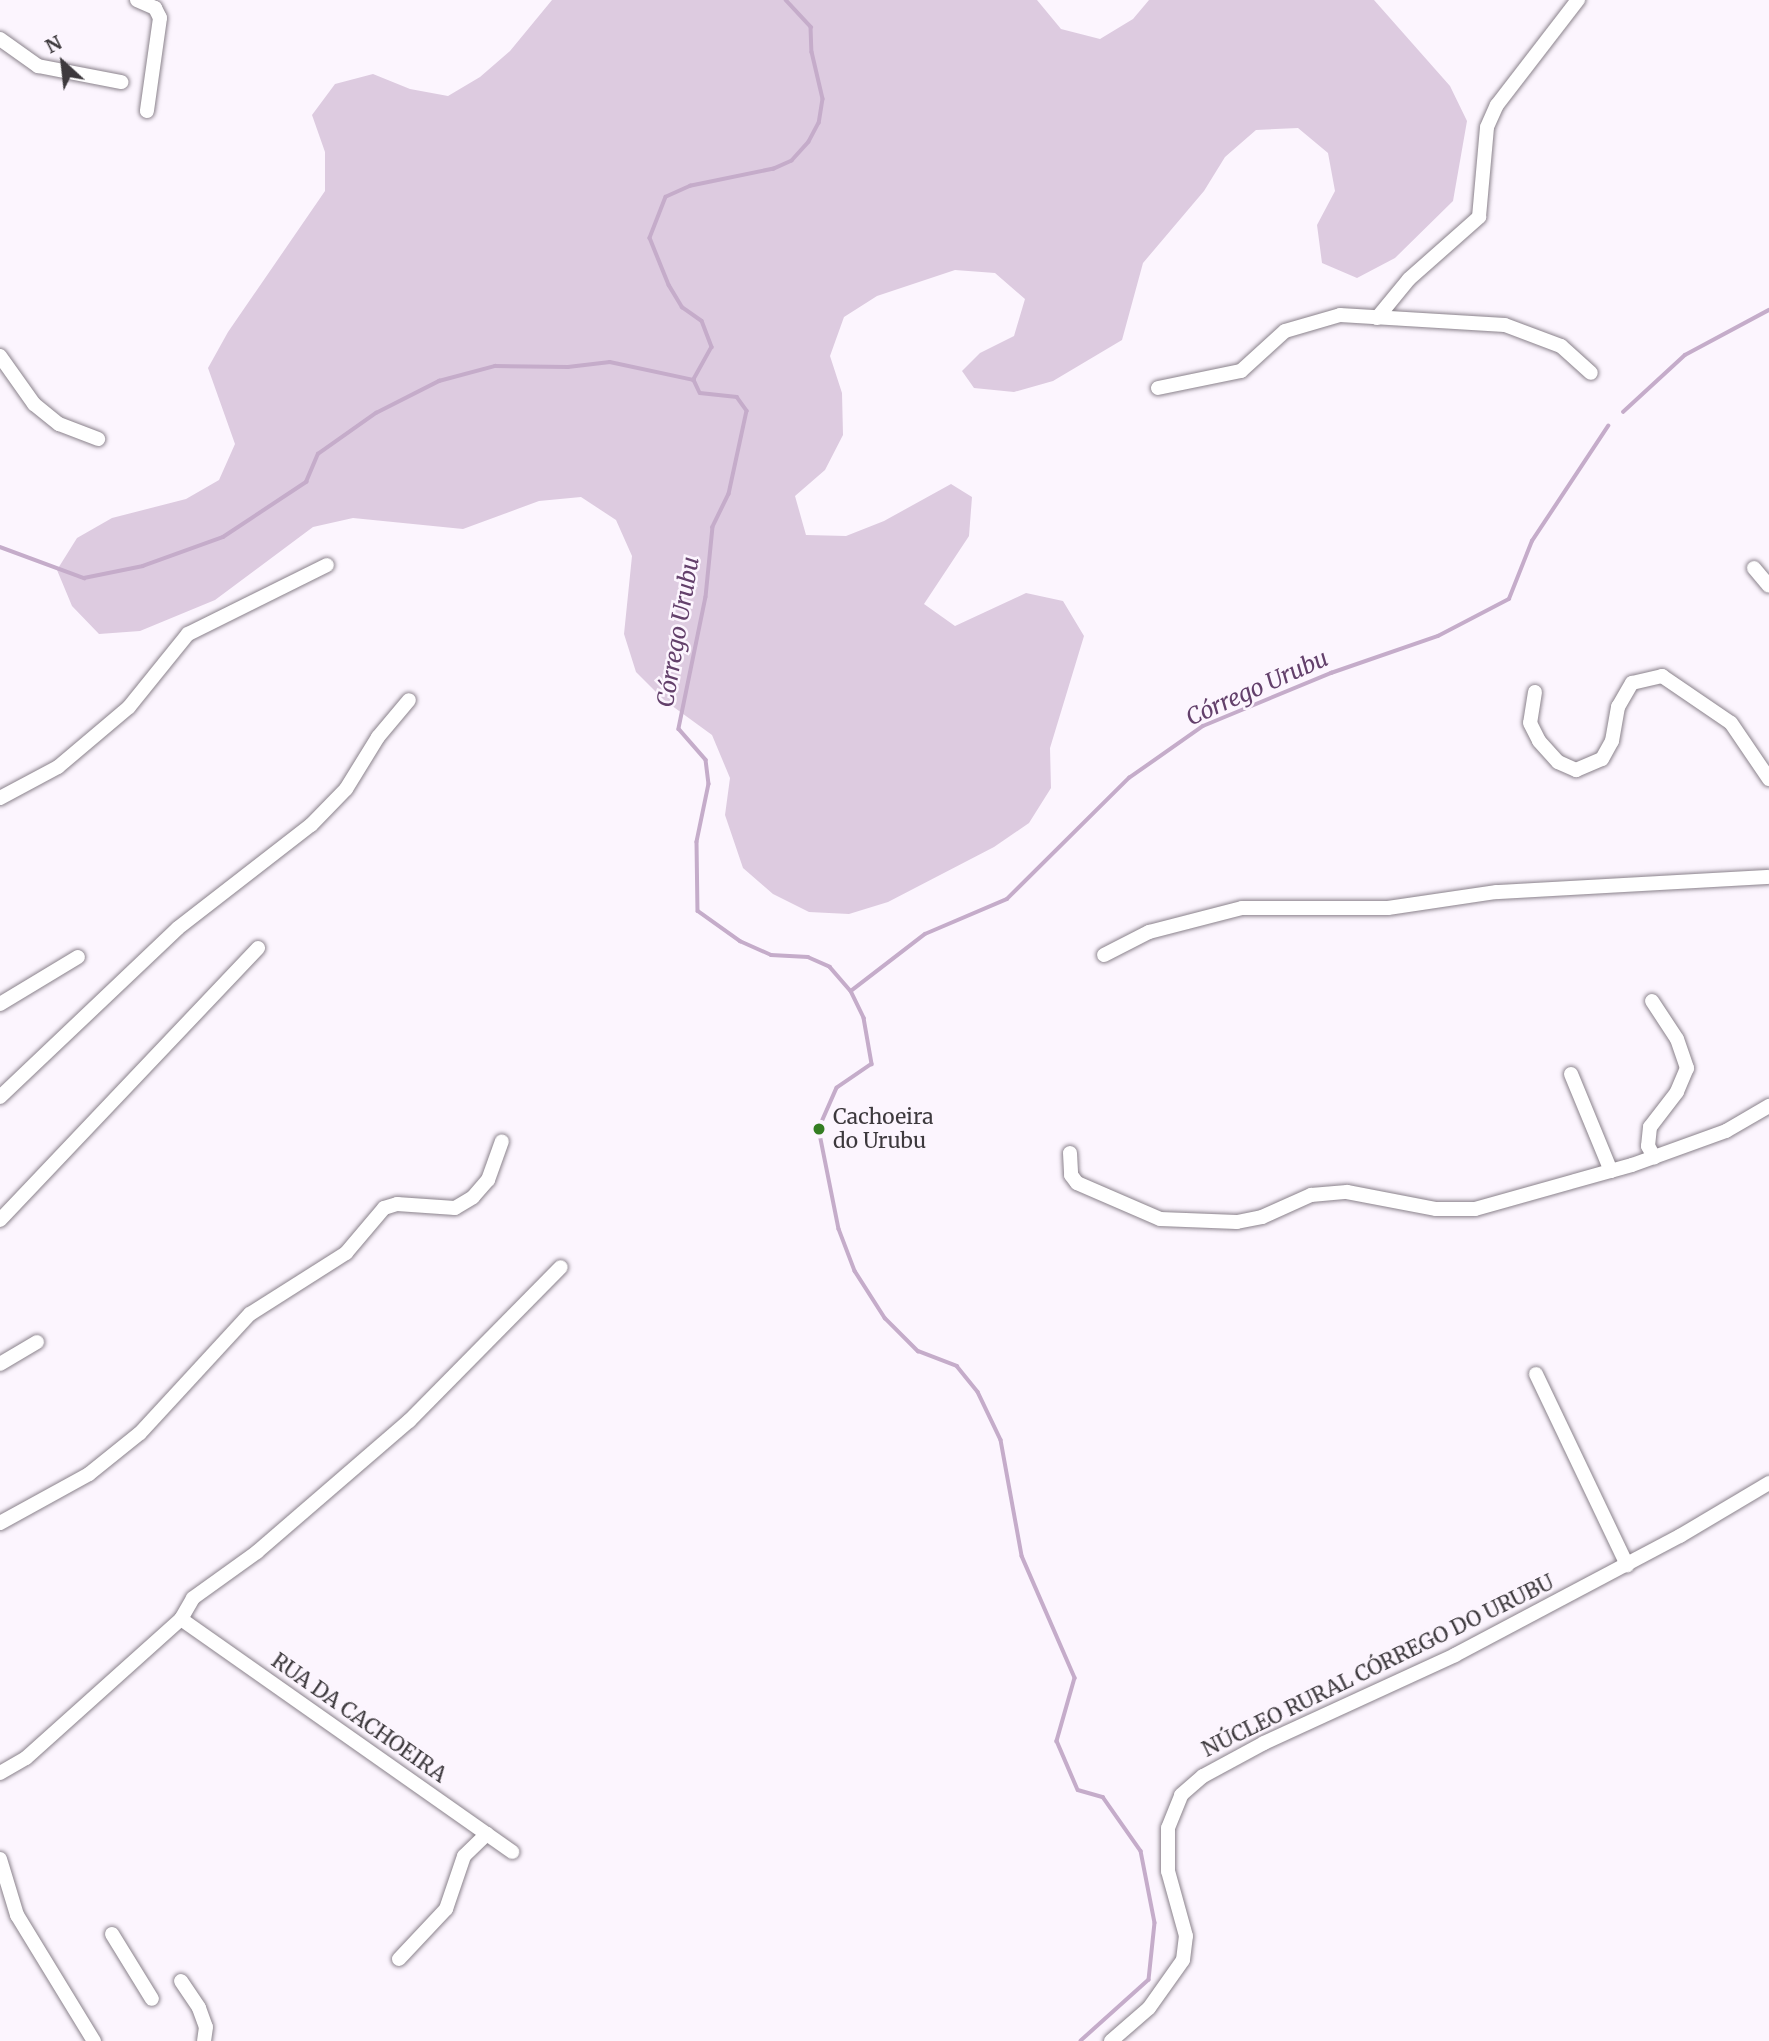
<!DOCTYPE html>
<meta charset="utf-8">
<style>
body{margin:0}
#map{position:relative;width:1769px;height:2041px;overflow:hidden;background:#fcf5fe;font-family:Merriweather,serif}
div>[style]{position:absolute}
.green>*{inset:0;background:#ddcbe0}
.stream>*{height:3.5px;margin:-1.75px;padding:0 1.75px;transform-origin:1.75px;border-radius:1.75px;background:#c5acca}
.roads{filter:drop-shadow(0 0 2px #8a828b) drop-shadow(0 0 2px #8a828b)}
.minor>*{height:14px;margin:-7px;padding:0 7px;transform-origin:7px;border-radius:7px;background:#fff}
.dots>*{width:19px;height:19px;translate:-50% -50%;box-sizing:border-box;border:4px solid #fcf5fe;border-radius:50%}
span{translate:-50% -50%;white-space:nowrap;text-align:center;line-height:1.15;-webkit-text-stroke:5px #fcf5fe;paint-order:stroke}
.poi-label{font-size:21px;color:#3d393d}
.left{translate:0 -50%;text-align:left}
.street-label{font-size:21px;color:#3d393d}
.water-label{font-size:23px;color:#63406b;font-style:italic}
.north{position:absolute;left:28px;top:28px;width:70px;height:70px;-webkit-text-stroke:5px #fcf5fe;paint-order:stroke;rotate:333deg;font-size:19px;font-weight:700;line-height:28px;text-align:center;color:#3d393d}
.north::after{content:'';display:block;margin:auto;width:24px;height:32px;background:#3d393d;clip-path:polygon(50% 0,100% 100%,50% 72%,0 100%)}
</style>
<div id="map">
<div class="green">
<i style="clip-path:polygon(552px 0,1037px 0,1061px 29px,1100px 39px,1133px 19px,1149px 0,1374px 0,1450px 86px,1467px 121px,1453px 201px,1395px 258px,1357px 278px,1322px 263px,1317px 225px,1335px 191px,1328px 153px,1298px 128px,1256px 130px,1225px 157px,1204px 191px,1143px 263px,1122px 340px,1053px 381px,1014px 392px,974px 388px,962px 371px,980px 353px,1014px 336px,1025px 299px,995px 273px,955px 270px,877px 296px,844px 317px,830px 356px,842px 393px,843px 435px,825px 470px,795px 496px,806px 535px,846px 536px,884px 521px,951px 484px,972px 497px,969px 536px,924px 604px,955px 626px,1026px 593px,1063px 601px,1084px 636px,1050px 748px,1051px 788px,1029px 823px,994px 847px,888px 902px,849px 914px,809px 912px,773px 894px,743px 868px,725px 815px,730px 778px,712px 735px,664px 700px,636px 672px,624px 634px,632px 556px,616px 520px,581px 497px,539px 501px,463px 529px,353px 518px,313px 527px,215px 600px,140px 631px,99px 634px,72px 606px,57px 570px,77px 538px,112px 518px,186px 499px,219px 480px,235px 444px,208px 368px,228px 332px,325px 191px,325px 152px,312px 115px,335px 84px,373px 74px,410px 89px,448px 96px,480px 77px,510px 51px)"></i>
</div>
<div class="stream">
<i style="left:786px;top:0;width:37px;rotate:47deg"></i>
<i style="left:811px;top:27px;width:25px;rotate:88deg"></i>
<i style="left:812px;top:52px;width:48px;rotate:76.8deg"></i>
<i style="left:823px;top:99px;width:24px;rotate:99deg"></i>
<i style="left:819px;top:123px;width:21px;rotate:118deg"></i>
<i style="left:809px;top:142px;width:25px;rotate:132deg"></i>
<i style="left:792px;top:161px;width:20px;rotate:156deg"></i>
<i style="left:774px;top:169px;width:85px;rotate:168.4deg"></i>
<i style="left:691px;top:186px;width:27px;rotate:156deg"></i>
<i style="left:666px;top:197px;width:44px;rotate:111.3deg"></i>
<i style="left:650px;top:238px;width:51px;rotate:68deg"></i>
<i style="left:669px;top:285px;width:26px;rotate:59deg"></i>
<i style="left:682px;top:307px;width:24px;rotate:35deg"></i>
<i style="left:702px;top:321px;width:28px;rotate:69deg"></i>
<i style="left:712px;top:347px;width:38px;rotate:119deg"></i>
<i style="left:694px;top:380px;width:14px;rotate:65deg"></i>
<i style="left:700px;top:393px;width:37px;rotate:6deg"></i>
<i style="left:737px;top:397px;width:17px;rotate:54deg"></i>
<i style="left:747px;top:411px;width:85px;rotate:102.2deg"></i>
<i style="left:729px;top:494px;width:37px;rotate:116deg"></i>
<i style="left:713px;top:527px;width:70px;rotate:95.7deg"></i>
<i style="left:706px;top:597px;width:135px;rotate:101.6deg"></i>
<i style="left:679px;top:729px;width:41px;rotate:48.9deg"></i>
<i style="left:706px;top:760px;width:24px;rotate:83deg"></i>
<i style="left:709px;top:784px;width:59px;rotate:101.7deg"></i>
<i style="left:697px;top:842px;width:69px;rotate:89.2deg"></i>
<i style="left:698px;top:911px;width:52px;rotate:35.5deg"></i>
<i style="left:740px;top:941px;width:34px;rotate:24deg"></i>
<i style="left:771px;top:955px;width:37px;rotate:3deg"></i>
<i style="left:808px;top:957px;width:24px;rotate:24deg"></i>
<i style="left:830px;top:967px;width:32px;rotate:49deg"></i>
<i style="left:851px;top:991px;width:30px;rotate:64deg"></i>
<i style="left:864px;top:1018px;width:47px;rotate:80.1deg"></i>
<i style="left:872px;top:1064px;width:42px;rotate:145.6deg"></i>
<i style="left:837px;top:1088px;width:45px;rotate:113.7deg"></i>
<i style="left:819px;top:1129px;width:102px;rotate:78.7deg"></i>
<i style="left:839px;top:1229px;width:45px;rotate:69.1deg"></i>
<i style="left:855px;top:1271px;width:56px;rotate:57.4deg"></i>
<i style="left:885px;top:1318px;width:47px;rotate:45deg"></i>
<i style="left:918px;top:1351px;width:42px;rotate:21deg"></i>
<i style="left:957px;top:1366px;width:33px;rotate:51deg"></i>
<i style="left:978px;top:1392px;width:53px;rotate:64.4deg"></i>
<i style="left:1001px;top:1440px;width:118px;rotate:79.7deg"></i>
<i style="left:1022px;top:1556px;width:133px;rotate:66.5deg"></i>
<i style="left:1075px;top:1678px;width:66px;rotate:105.9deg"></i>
<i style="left:1057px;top:1741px;width:53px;rotate:66.8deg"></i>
<i style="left:1078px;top:1790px;width:26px;rotate:16deg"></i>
<i style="left:1103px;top:1797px;width:66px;rotate:54.9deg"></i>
<i style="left:1141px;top:1851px;width:73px;rotate:79deg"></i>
<i style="left:1155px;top:1923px;width:57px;rotate:96deg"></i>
<i style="left:1149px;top:1980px;width:91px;rotate:138.1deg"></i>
<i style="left:1623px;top:412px;width:84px;rotate:-42.6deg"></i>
<i style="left:1685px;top:355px;width:95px;rotate:-28.2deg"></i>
<i style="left:0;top:547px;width:90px;rotate:20.3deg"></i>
<i style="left:84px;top:578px;width:60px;rotate:-11.5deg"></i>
<i style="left:143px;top:566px;width:85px;rotate:-19.9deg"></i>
<i style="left:223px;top:537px;width:100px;rotate:-33.5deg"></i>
<i style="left:306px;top:482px;width:30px;rotate:-67deg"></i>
<i style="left:318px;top:454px;width:71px;rotate:-35.3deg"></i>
<i style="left:376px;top:413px;width:71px;rotate:-26.9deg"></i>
<i style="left:439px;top:381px;width:58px;rotate:-15deg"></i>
<i style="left:495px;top:366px;width:73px;rotate:0.8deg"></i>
<i style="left:568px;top:367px;width:42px;rotate:-6.8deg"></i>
<i style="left:610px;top:362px;width:86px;rotate:12.1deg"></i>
<i style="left:851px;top:991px;width:93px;rotate:-37.6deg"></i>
<i style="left:925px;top:934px;width:89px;rotate:-23.1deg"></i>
<i style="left:1007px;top:899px;width:172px;rotate:-44.8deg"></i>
<i style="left:1129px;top:778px;width:90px;rotate:-35.1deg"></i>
<i style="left:1203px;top:726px;width:139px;rotate:-22.5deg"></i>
<i style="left:1331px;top:673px;width:113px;rotate:-19.1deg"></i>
<i style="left:1438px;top:636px;width:80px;rotate:-27.5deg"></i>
<i style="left:1509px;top:599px;width:62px;rotate:-68.4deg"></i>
<i style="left:1532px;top:541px;width:138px;rotate:-56.5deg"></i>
</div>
<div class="roads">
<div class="minor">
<i style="left:137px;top:0;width:20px;rotate:24deg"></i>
<i style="left:155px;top:8px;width:11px;rotate:63deg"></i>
<i style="left:160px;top:18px;width:94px;rotate:98deg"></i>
<i style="left:0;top:39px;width:47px;rotate:35.4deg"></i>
<i style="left:38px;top:66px;width:85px;rotate:10.9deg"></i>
<i style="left:1377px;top:318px;width:50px;rotate:-50.6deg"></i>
<i style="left:1409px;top:279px;width:94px;rotate:-41.5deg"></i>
<i style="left:1479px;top:217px;width:90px;rotate:-84.9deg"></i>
<i style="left:1487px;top:127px;width:24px;rotate:-66deg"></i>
<i style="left:1497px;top:105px;width:133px;rotate:-52.4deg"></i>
<i style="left:0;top:356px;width:59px;rotate:54.7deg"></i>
<i style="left:34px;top:404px;width:32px;rotate:39deg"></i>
<i style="left:59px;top:424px;width:42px;rotate:21deg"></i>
<i style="left:1158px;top:388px;width:85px;rotate:-11.6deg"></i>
<i style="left:1241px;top:371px;width:59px;rotate:-42.3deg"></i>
<i style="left:1285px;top:331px;width:57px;rotate:-16.2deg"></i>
<i style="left:1340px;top:315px;width:165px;rotate:3.5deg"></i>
<i style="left:1505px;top:325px;width:60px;rotate:20.6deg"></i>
<i style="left:1561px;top:346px;width:40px;rotate:42deg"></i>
<i style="left:1754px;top:568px;width:23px;rotate:50deg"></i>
<i style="left:1535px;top:692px;width:31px;rotate:99deg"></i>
<i style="left:1530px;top:723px;width:20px;rotate:63deg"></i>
<i style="left:1539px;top:741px;width:28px;rotate:48deg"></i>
<i style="left:1558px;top:762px;width:20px;rotate:24deg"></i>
<i style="left:1576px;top:770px;width:28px;rotate:-23deg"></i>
<i style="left:1602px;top:759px;width:21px;rotate:-61deg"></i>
<i style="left:1612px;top:741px;width:35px;rotate:-80deg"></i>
<i style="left:1618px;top:707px;width:28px;rotate:-60deg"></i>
<i style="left:1632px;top:683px;width:31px;rotate:-13deg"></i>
<i style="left:1662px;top:676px;width:83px;rotate:34.3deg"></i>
<i style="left:1731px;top:723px;width:68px;rotate:55.8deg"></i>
<i style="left:0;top:798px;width:66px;rotate:-28.1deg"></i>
<i style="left:58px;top:767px;width:93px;rotate:-40.2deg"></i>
<i style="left:129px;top:707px;width:94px;rotate:-51.1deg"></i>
<i style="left:188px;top:634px;width:155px;rotate:-26.4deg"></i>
<i style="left:1104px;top:955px;width:51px;rotate:-27.1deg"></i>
<i style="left:1149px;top:932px;width:96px;rotate:-14.5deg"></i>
<i style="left:1242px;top:908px;width:146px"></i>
<i style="left:1388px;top:908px;width:110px;rotate:-8.4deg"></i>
<i style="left:1497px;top:892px;width:272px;rotate:-3.2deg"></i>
<i style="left:1652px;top:1001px;width:45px;rotate:56.7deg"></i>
<i style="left:1677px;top:1039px;width:31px;rotate:71deg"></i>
<i style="left:1687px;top:1068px;width:26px;rotate:113deg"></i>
<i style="left:1677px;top:1092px;width:44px;rotate:127.6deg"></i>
<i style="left:1650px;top:1127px;width:19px;rotate:96deg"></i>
<i style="left:1648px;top:1146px;width:13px;rotate:61deg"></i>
<i style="left:0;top:1004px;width:91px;rotate:-31.1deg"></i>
<i style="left:1571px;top:1074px;width:105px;rotate:67.6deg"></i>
<i style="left:0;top:1097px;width:245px;rotate:-43.5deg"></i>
<i style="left:178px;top:928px;width:168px;rotate:-37.8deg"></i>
<i style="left:311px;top:825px;width:50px;rotate:-45.8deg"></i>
<i style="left:346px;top:789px;width:61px;rotate:-58.4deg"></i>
<i style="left:378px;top:737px;width:48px;rotate:-50deg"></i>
<i style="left:1070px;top:1153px;width:22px;rotate:87deg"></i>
<i style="left:1071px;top:1175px;width:10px;rotate:53deg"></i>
<i style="left:1077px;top:1183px;width:90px;rotate:23.4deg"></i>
<i style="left:1160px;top:1219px;width:77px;rotate:2.2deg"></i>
<i style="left:1237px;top:1222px;width:25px;rotate:-11deg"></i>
<i style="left:1262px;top:1217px;width:54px;rotate:-24.2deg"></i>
<i style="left:1311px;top:1195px;width:36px;rotate:-5deg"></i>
<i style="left:1347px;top:1192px;width:91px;rotate:10.8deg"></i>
<i style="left:1436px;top:1209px;width:39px"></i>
<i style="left:1475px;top:1209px;width:163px;rotate:-15.7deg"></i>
<i style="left:1632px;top:1165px;width:100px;rotate:-19.9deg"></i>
<i style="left:1726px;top:1131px;width:50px;rotate:-30.2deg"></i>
<i style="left:0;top:1220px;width:375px;rotate:-46.5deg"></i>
<i style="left:0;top:1364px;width:43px;rotate:-30.7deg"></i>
<i style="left:1536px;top:1374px;width:212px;rotate:64.5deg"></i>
<i style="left:0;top:1523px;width:102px;rotate:-28.8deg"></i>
<i style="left:89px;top:1474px;width:65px;rotate:-38.8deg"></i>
<i style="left:140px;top:1433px;width:162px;rotate:-47.3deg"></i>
<i style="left:250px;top:1314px;width:114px;rotate:-32.4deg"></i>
<i style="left:346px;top:1253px;width:59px;rotate:-49.8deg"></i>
<i style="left:384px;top:1208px;width:14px;rotate:-17deg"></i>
<i style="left:397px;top:1204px;width:58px;rotate:3.9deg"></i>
<i style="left:455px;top:1208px;width:21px;rotate:-31deg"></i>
<i style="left:473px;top:1197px;width:23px;rotate:-49deg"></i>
<i style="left:488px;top:1180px;width:41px;rotate:-70.3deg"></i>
<i style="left:181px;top:1619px;width:405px;rotate:35.1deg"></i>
<i style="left:0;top:1773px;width:30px;rotate:-30deg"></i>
<i style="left:26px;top:1758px;width:208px;rotate:-41.9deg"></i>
<i style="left:181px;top:1619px;width:24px;rotate:-60deg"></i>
<i style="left:193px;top:1598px;width:79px;rotate:-35.7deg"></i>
<i style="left:257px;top:1552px;width:201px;rotate:-40.8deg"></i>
<i style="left:409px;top:1421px;width:216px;rotate:-45.4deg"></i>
<i style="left:0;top:1859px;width:59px;rotate:73.1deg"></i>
<i style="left:17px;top:1915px;width:148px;rotate:58.6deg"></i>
<i style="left:112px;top:1934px;width:76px;rotate:58.4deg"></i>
<i style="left:399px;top:1959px;width:69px;rotate:-46.8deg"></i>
<i style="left:446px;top:1909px;width:56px;rotate:-71.2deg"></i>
<i style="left:464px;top:1856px;width:32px;rotate:-44deg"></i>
<i style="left:181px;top:1981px;width:32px;rotate:56deg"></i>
<i style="left:199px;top:2008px;width:20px;rotate:70deg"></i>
<i style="left:206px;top:2027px;width:14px;rotate:98deg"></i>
<i style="left:1111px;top:2041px;width:50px;rotate:-41deg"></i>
<i style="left:1149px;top:2008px;width:59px;rotate:-54.7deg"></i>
<i style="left:1183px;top:1960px;width:24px;rotate:-83deg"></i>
<i style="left:1186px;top:1936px;width:67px;rotate:-105.5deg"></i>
<i style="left:1168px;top:1871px;width:43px;rotate:-90deg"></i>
<i style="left:1168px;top:1828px;width:35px;rotate:-68deg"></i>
<i style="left:1181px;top:1795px;width:29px;rotate:-41deg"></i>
<i style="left:1203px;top:1776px;width:69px;rotate:-28.4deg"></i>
<i style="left:1264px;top:1743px;width:210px;rotate:-24.7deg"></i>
<i style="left:1455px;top:1655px;width:255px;rotate:-27.9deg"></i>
<i style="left:1680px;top:1536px;width:104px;rotate:-30.8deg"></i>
</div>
</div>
<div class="dots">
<i style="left:819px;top:1129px;background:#347d22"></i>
</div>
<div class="poi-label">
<span class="left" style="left:833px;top:1129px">Cachoeira<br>do Urubu</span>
</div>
<div class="street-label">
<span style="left:1378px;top:1666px;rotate:-26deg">NÚCLEO RURAL CÓRREGO DO URUBU</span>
<span style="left:359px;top:1718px;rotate:35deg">RUA DA CACHOEIRA</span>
</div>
<div class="water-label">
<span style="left:678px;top:632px;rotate:-80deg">Córrego Urubu</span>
<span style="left:1257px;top:688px;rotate:-24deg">Córrego Urubu</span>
</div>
<div class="north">N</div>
</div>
